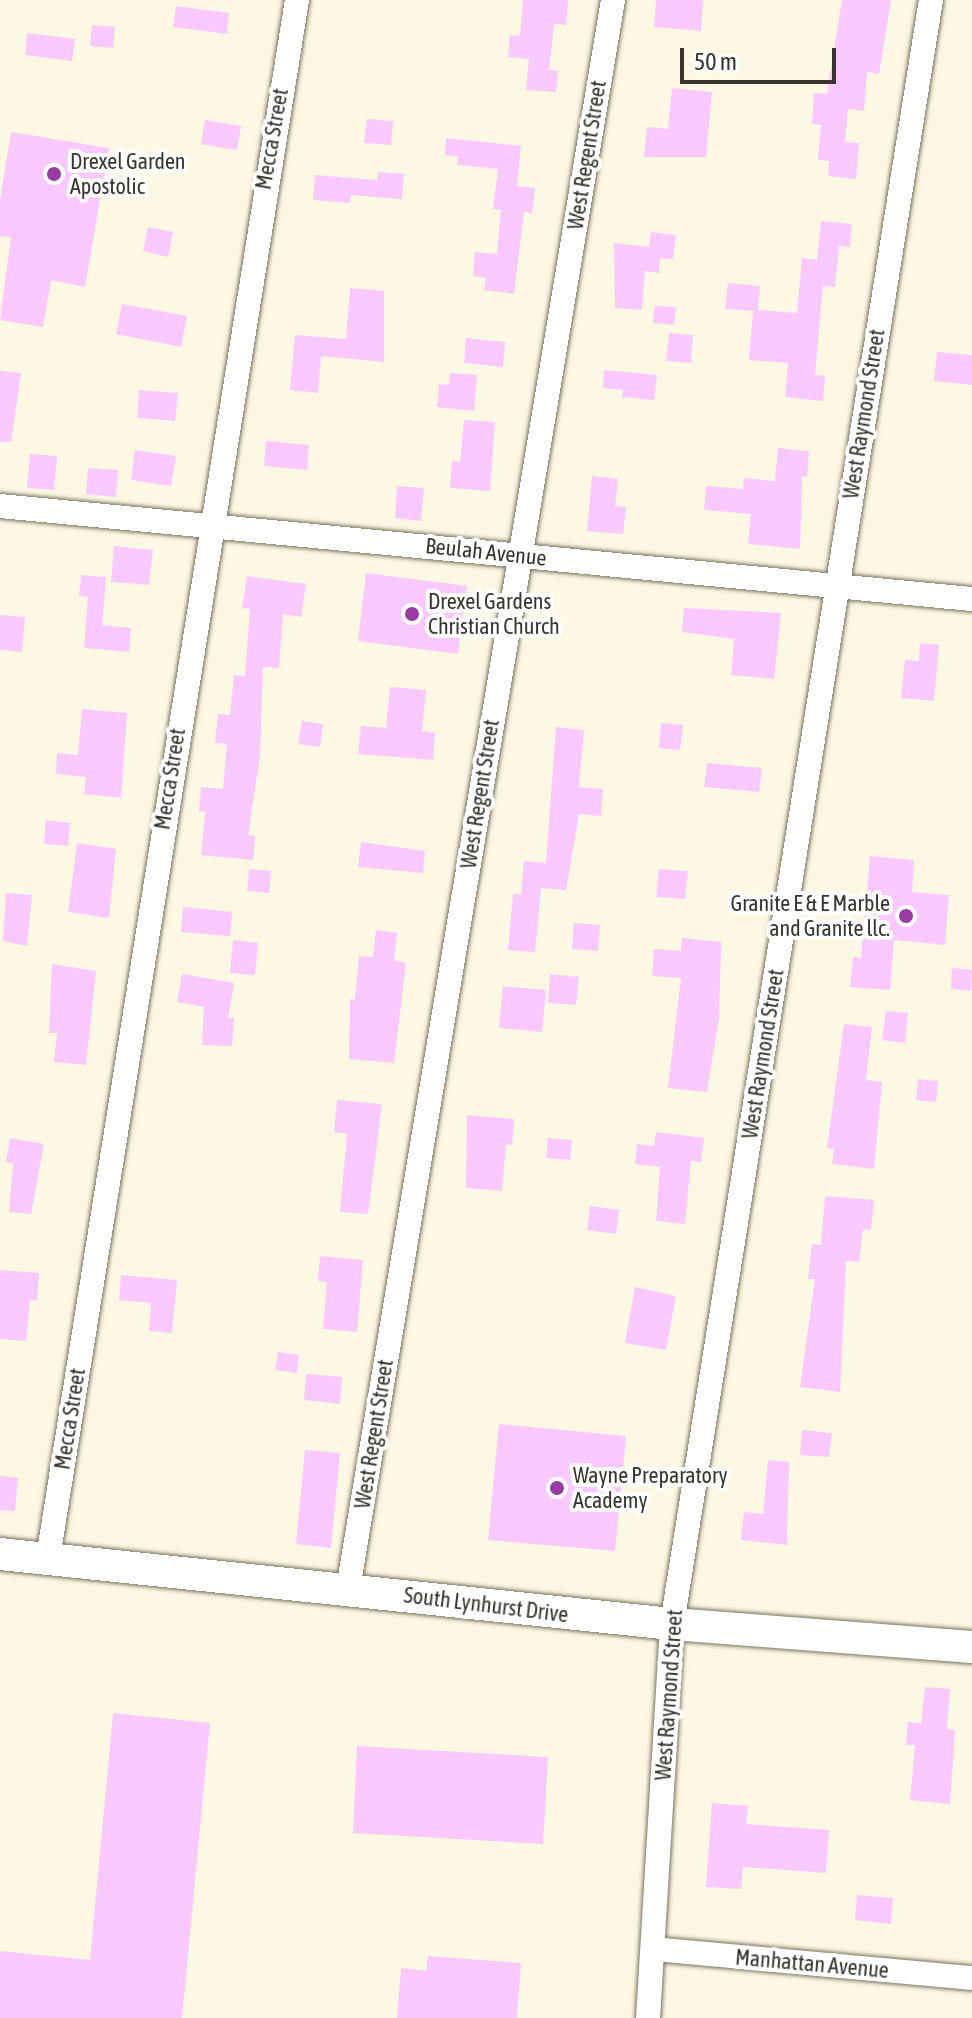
<!DOCTYPE html>
<style>
body{margin:0}
#map{position:relative;width:972px;height:2018px;overflow:hidden;background:#fdf8e3;font-family:"Asap Condensed",sans-serif}
div>[style]{position:absolute}
.building>*{inset:0;background:#f9c8fe}
.roads{filter:drop-shadow(0 0 2px #787461) drop-shadow(0 0 2px #787461)}
.minor>*{height:24px;margin:-12px;padding:0 12px;transform-origin:12px;border-radius:12px;background:#fff}
.secondary>*{height:32px;margin:-16px;padding:0 16px;transform-origin:16px;border-radius:16px;background:#fff}
.dots>*{width:22px;height:22px;translate:-50% -50%;box-sizing:border-box;border:4px solid #fff;border-radius:50%}
span{translate:-50% -50%;white-space:nowrap;text-align:center;line-height:1.15;-webkit-text-stroke:8px #fff;paint-order:stroke}
.street-label{font-size:22px;color:#37352d}
.poi-label{font-size:22px;color:#37352d}
.left{translate:0 -50%;text-align:left}
.right{translate:-100% -50%;text-align:right}
.scale{position:absolute;left:680px;top:48px;width:156px;height:36px;box-sizing:border-box;border:4px solid #37352d;border-top:0;padding-left:10px;font-size:24px;line-height:28px;white-space:nowrap;color:#37352d;-webkit-text-stroke:6px #fff;paint-order:stroke}
</style>
<div id="map">
<div class="building">
<i style="clip-path:polygon(523px 0,568px 0,566px 25px,554px 24px,549px 70px,558px 71px,556px 92px,526px 90px,529px 59px,508px 57px,510px 35px,520px 36px)"></i>
<i style="clip-path:polygon(656px 0,703px 0,701px 31px,654px 27px)"></i>
<i style="clip-path:polygon(842px 0,891px 0,879px 74px,867px 72px,864px 111px,848px 109px,845px 142px,859px 143px,856px 179px,828px 176px,829px 161px,818px 160px,821px 125px,812px 124px,814px 93px,827px 94px)"></i>
<i style="clip-path:polygon(176px 6px,229px 13px,227px 34px,173px 27px)"></i>
<i style="clip-path:polygon(92px 25px,115px 27px,113px 48px,90px 46px)"></i>
<i style="clip-path:polygon(27px 33px,75px 39px,72px 61px,25px 55px)"></i>
<i style="clip-path:polygon(672px 88px,712px 92px,706px 157px,644px 157px,647px 127px,668px 129px)"></i>
<i style="clip-path:polygon(367px 119px,393px 121px,391px 145px,364px 143px)"></i>
<i style="clip-path:polygon(205px 120px,241px 126px,237px 150px,201px 144px)"></i>
<i style="clip-path:polygon(11px 132px,109px 148px,85px 287px,51px 280px,43px 327px,0 320px,11px 237px,0 236px,0 200px)"></i>
<i style="clip-path:polygon(446px 138px,521px 146px,517px 186px,535px 188px,532px 213px,524px 212px,514px 294px,484px 290px,486px 278px,473px 276px,475px 252px,497px 254px,501px 210px,493px 209px,498px 169px,457px 165px,458px 157px,445px 155px)"></i>
<i style="clip-path:polygon(378px 172px,404px 174px,402px 199px,351px 195px,350px 203px,313px 200px,315px 175px,377px 180px)"></i>
<i style="clip-path:polygon(821px 221px,852px 224px,850px 247px,839px 246px,835px 287px,823px 286px,815px 375px,825px 376px,823px 401px,785px 397px,788px 363px,749px 360px,753px 311px,725px 309px,728px 283px,760px 286px,758px 310px,797px 313px,802px 258px,817px 260px)"></i>
<i style="clip-path:polygon(148px 227px,173px 232px,168px 257px,143px 251px)"></i>
<i style="clip-path:polygon(651px 232px,676px 235px,673px 259px,660px 258px,659px 273px,645px 271px,642px 310px,615px 308px,614px 243px,649px 247px)"></i>
<i style="clip-path:polygon(350px 288px,384px 291px,384px 362px,321px 356px,318px 393px,290px 390px,295px 335px,346px 339px)"></i>
<i style="clip-path:polygon(122px 304px,187px 316px,181px 347px,116px 334px)"></i>
<i style="clip-path:polygon(655px 306px,676px 307px,674px 325px,653px 323px)"></i>
<i style="clip-path:polygon(669px 333px,693px 335px,691px 363px,666px 361px)"></i>
<i style="clip-path:polygon(466px 338px,505px 342px,503px 367px,464px 363px)"></i>
<i style="clip-path:polygon(937px 352px,972px 355px,972px 385px,934px 381px)"></i>
<i style="clip-path:polygon(604px 370px,657px 375px,654px 400px,622px 397px,623px 390px,603px 388px)"></i>
<i style="clip-path:polygon(0 371px,21px 373px,11px 442px,0 442px)"></i>
<i style="clip-path:polygon(450px 373px,477px 375px,474px 411px,437px 407px,439px 384px,449px 385px)"></i>
<i style="clip-path:polygon(139px 390px,178px 393px,175px 421px,137px 418px)"></i>
<i style="clip-path:polygon(464px 420px,495px 422px,490px 491px,450px 488px,452px 461px,460px 462px)"></i>
<i style="clip-path:polygon(266px 441px,309px 445px,307px 470px,264px 466px)"></i>
<i style="clip-path:polygon(778px 448px,809px 451px,807px 477px,802px 476px,800px 549px,748px 544px,751px 514px,704px 510px,706px 486px,743px 489px,744px 478px,775px 481px)"></i>
<i style="clip-path:polygon(135px 450px,176px 456px,171px 486px,131px 480px)"></i>
<i style="clip-path:polygon(30px 454px,57px 456px,54px 490px,27px 488px)"></i>
<i style="clip-path:polygon(88px 468px,118px 470px,116px 497px,86px 494px)"></i>
<i style="clip-path:polygon(592px 476px,618px 479px,615px 506px,626px 507px,623px 534px,587px 531px)"></i>
<i style="clip-path:polygon(397px 486px,424px 488px,421px 521px,395px 518px)"></i>
<i style="clip-path:polygon(114px 546px,153px 550px,149px 585px,111px 582px)"></i>
<i style="clip-path:polygon(366px 573px,467px 586px,458px 654px,358px 641px)"></i>
<i style="clip-path:polygon(81px 575px,106px 577px,102px 625px,131px 628px,129px 652px,84px 648px,88px 597px,79px 596px)"></i>
<i style="clip-path:polygon(247px 576px,306px 584px,301px 617px,283px 614px,279px 668px,263px 667px,260px 756px,248px 835px,255px 836px,253px 860px,201px 855px,205px 812px,199px 811px,201px 787px,223px 789px,227px 744px,215px 743px,218px 714px,230px 715px,234px 675px,245px 676px,250px 609px,242px 608px)"></i>
<i style="clip-path:polygon(684px 608px,781px 613px,774px 679px,731px 675px,734px 639px,682px 632px)"></i>
<i style="clip-path:polygon(0 615px,25px 617px,22px 652px,0 650px)"></i>
<i style="clip-path:polygon(920px 643px,939px 645px,934px 701px,901px 698px,905px 660px,919px 661px)"></i>
<i style="clip-path:polygon(390px 687px,426px 690px,422px 731px,435px 733px,433px 760px,358px 754px,361px 726px,386px 728px)"></i>
<i style="clip-path:polygon(82px 709px,127px 713px,121px 798px,84px 794px,86px 777px,56px 774px,57px 753px,78px 755px)"></i>
<i style="clip-path:polygon(302px 721px,323px 724px,320px 747px,298px 744px)"></i>
<i style="clip-path:polygon(661px 723px,683px 725px,680px 750px,659px 748px)"></i>
<i style="clip-path:polygon(556px 727px,584px 730px,579px 787px,603px 789px,601px 816px,579px 814px,566px 890px,541px 888px,535px 952px,508px 950px,513px 894px,521px 894px,524px 861px,546px 863px)"></i>
<i style="clip-path:polygon(707px 763px,762px 768px,759px 792px,704px 787px)"></i>
<i style="clip-path:polygon(46px 820px,70px 823px,68px 846px,44px 844px)"></i>
<i style="clip-path:polygon(361px 842px,425px 851px,423px 873px,358px 867px)"></i>
<i style="clip-path:polygon(77px 843px,116px 849px,109px 918px,68px 912px)"></i>
<i style="clip-path:polygon(870px 856px,914px 860px,912px 892px,949px 895px,945px 945px,894px 940px,890px 990px,850px 987px,853px 957px,861px 958px)"></i>
<i style="clip-path:polygon(249px 869px,271px 871px,269px 893px,247px 891px)"></i>
<i style="clip-path:polygon(659px 869px,688px 871px,685px 899px,656px 897px)"></i>
<i style="clip-path:polygon(6px 893px,32px 895px,27px 946px,3px 941px)"></i>
<i style="clip-path:polygon(183px 907px,232px 912px,230px 936px,181px 932px)"></i>
<i style="clip-path:polygon(574px 923px,600px 925px,598px 951px,572px 949px)"></i>
<i style="clip-path:polygon(376px 930px,397px 933px,394px 960px,406px 963px,394px 1063px,349px 1059px,350px 999px,355px 1000px,359px 956px,373px 957px)"></i>
<i style="clip-path:polygon(682px 938px,721px 942px,719px 1018px,707px 1092px,668px 1088px,681px 978px,652px 976px,654px 949px,681px 951px)"></i>
<i style="clip-path:polygon(233px 940px,258px 943px,255px 975px,230px 973px)"></i>
<i style="clip-path:polygon(52px 964px,96px 971px,86px 1065px,54px 1062px,57px 1033px,49px 1033px)"></i>
<i style="clip-path:polygon(952px 968px,972px 970px,971px 991px,951px 989px)"></i>
<i style="clip-path:polygon(182px 974px,234px 983px,228px 1018px,234px 1018px,232px 1046px,202px 1045px,204px 1007px,177px 1002px)"></i>
<i style="clip-path:polygon(550px 974px,579px 977px,576px 1005px,548px 1003px)"></i>
<i style="clip-path:polygon(503px 986px,546px 990px,542px 1032px,499px 1028px)"></i>
<i style="clip-path:polygon(886px 1011px,908px 1013px,905px 1043px,882px 1040px)"></i>
<i style="clip-path:polygon(844px 1024px,872px 1027px,866px 1080px,882px 1082px,874px 1169px,832px 1164px,834px 1149px,827px 1148px)"></i>
<i style="clip-path:polygon(918px 1079px,938px 1081px,936px 1102px,916px 1100px)"></i>
<i style="clip-path:polygon(337px 1100px,382px 1104px,368px 1214px,340px 1212px,347px 1134px,334px 1132px)"></i>
<i style="clip-path:polygon(467px 1115px,514px 1119px,512px 1145px,506px 1144px,502px 1191px,466px 1188px)"></i>
<i style="clip-path:polygon(656px 1132px,704px 1138px,701px 1162px,691px 1161px,685px 1224px,656px 1221px,660px 1167px,635px 1164px,637px 1144px,654px 1146px)"></i>
<i style="clip-path:polygon(10px 1138px,44px 1144px,31px 1214px,9px 1212px,13px 1164px,6px 1162px)"></i>
<i style="clip-path:polygon(548px 1138px,572px 1140px,570px 1160px,546px 1158px)"></i>
<i style="clip-path:polygon(825px 1196px,874px 1200px,871px 1230px,863px 1229px,859px 1262px,846px 1261px,840px 1392px,800px 1387px,815px 1279px,808px 1279px,812px 1244px,821px 1245px)"></i>
<i style="clip-path:polygon(590px 1206px,619px 1210px,616px 1234px,587px 1230px)"></i>
<i style="clip-path:polygon(320px 1256px,363px 1260px,357px 1332px,323px 1329px,327px 1282px,318px 1281px)"></i>
<i style="clip-path:polygon(0 1270px,39px 1273px,37px 1301px,30px 1300px,26px 1341px,0 1339px)"></i>
<i style="clip-path:polygon(121px 1275px,177px 1280px,172px 1333px,149px 1331px,151px 1303px,119px 1300px)"></i>
<i style="clip-path:polygon(635px 1287px,676px 1296px,666px 1350px,625px 1343px)"></i>
<i style="clip-path:polygon(278px 1352px,299px 1355px,297px 1373px,275px 1370px)"></i>
<i style="clip-path:polygon(306px 1374px,342px 1377px,340px 1404px,304px 1400px)"></i>
<i style="clip-path:polygon(499px 1424px,626px 1436px,615px 1551px,488px 1540px)"></i>
<i style="clip-path:polygon(802px 1430px,832px 1433px,829px 1457px,800px 1455px)"></i>
<i style="clip-path:polygon(305px 1450px,340px 1453px,331px 1548px,296px 1544px)"></i>
<i style="clip-path:polygon(768px 1460px,789px 1462px,787px 1545px,741px 1540px,744px 1512px,763px 1514px)"></i>
<i style="clip-path:polygon(0 1476px,18px 1478px,15px 1511px,0 1510px)"></i>
<i style="clip-path:polygon(925px 1687px,950px 1689px,947px 1729px,955px 1730px,950px 1804px,910px 1800px,915px 1745px,906px 1745px,908px 1722px,921px 1723px)"></i>
<i style="clip-path:polygon(113px 1713px,210px 1723px,182px 2018px,0 2018px,0 1951px,90px 1960px)"></i>
<i style="clip-path:polygon(357px 1746px,548px 1757px,543px 1844px,353px 1833px)"></i>
<i style="clip-path:polygon(712px 1803px,748px 1806px,746px 1824px,829px 1830px,826px 1873px,743px 1867px,741px 1889px,706px 1887px)"></i>
<i style="clip-path:polygon(857px 1895px,893px 1898px,891px 1924px,855px 1920px)"></i>
<i style="clip-path:polygon(428px 1956px,521px 1963px,517px 2018px,397px 2018px,401px 1968px,426px 1971px)"></i>
</div>
<div class="roads">
<div class="minor">
<i style="left:0;top:506px;width:976px;rotate:5.47deg"></i>
<i style="left:48px;top:1558px;width:1578px;rotate:-80.92deg"></i>
<i style="left:348px;top:1589px;width:1611px;rotate:-80.53deg"></i>
<i style="left:653px;top:1949px;width:320px;rotate:5.2deg"></i>
<i style="left:648px;top:2018px;width:395px;rotate:-86.5deg"></i>
<i style="left:672px;top:1624px;width:1645px;rotate:-80.94deg"></i>
</div>
<div class="secondary">
<i style="left:0;top:1554px;width:676px;rotate:5.95deg"></i>
<i style="left:672px;top:1624px;width:301px;rotate:4.4deg"></i>
</div>
</div>
<div class="dots">
<i style="left:54px;top:174px;background:#993ba4"></i>
<i style="left:412px;top:614px;background:#993ba4"></i>
<i style="left:906px;top:916px;background:#993ba4"></i>
<i style="left:557px;top:1488px;background:#993ba4"></i>
</div>
<div class="street-label">
<span style="left:272px;top:139px;rotate:-80deg">Mecca Street</span>
<span style="left:587px;top:155px;rotate:-81deg">West Regent Street</span>
<span style="left:864px;top:414px;rotate:-81deg">West Raymond Street</span>
<span style="left:486px;top:552px;rotate:6deg">Beulah Avenue</span>
<span style="left:170px;top:779px;rotate:-81deg">Mecca Street</span>
<span style="left:480px;top:794px;rotate:-81deg">West Regent Street</span>
<span style="left:763px;top:1054px;rotate:-81deg">West Raymond Street</span>
<span style="left:70px;top:1419px;rotate:-81deg">Mecca Street</span>
<span style="left:374px;top:1434px;rotate:-81deg">West Regent Street</span>
<span style="left:486px;top:1605px;rotate:7deg">South Lynhurst Drive</span>
<span style="left:669px;top:1695px;rotate:-86deg">West Raymond Street</span>
<span style="left:812px;top:1964px;rotate:5deg">Manhattan Avenue</span>
</div>
<div class="poi-label">
<span class="left" style="left:70px;top:174px">Drexel Garden<br>Apostolic</span>
<span class="left" style="left:428px;top:614px">Drexel Gardens<br>Christian Church</span>
<span class="right" style="left:890px;top:916px">Granite E &amp; E Marble<br>and Granite llc.</span>
<span class="left" style="left:573px;top:1488px">Wayne Preparatory<br>Academy</span>
</div>
<div class="scale">50 m</div>
</div>
